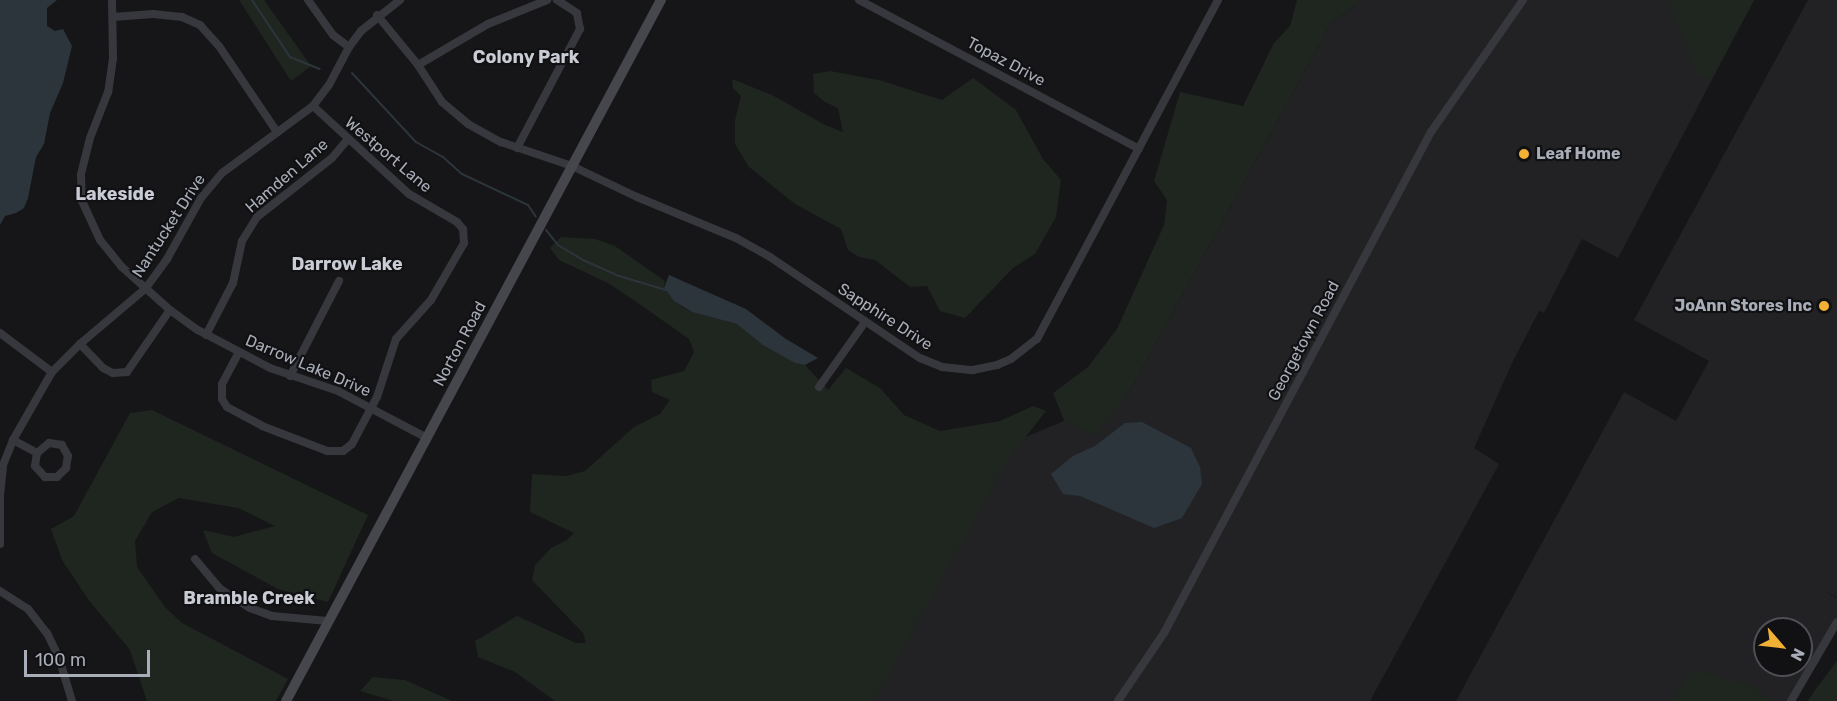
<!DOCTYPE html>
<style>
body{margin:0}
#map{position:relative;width:1837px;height:701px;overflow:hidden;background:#161618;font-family:Rubik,sans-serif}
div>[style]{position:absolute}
.built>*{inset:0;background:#222225}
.green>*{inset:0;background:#1e261f}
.water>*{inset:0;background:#2c353c}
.stream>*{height:2px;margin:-1px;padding:0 1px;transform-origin:1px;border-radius:1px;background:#2c353c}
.street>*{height:8px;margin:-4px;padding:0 4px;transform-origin:4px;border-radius:4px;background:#37383d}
.secondary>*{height:10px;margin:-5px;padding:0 5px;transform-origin:5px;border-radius:5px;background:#45474d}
.dots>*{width:16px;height:16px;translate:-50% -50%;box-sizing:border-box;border:3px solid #111113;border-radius:50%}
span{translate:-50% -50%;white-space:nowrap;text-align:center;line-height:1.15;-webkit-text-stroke:4.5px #111113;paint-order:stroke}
.street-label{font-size:16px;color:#a8adb8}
.poi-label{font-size:16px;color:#a8adb8;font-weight:700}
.left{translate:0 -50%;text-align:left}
.right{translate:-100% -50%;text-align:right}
.neighbourhood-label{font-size:18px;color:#c9ccd4;font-weight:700}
.north{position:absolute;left:1753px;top:617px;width:60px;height:60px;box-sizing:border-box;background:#111113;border:2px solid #4d4f55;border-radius:50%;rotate:118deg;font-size:16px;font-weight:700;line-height:24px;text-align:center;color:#a8adb8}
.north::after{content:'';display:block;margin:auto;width:21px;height:27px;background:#f2b134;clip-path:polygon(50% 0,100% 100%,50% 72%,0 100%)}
.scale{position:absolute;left:24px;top:650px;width:126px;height:27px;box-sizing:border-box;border:3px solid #a8adb8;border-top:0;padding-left:8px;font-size:18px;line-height:21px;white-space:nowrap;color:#a8adb8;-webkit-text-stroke:4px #111113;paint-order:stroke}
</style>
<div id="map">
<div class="built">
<i style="clip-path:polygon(1362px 0,1754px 0,1618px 258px,1582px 239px,1544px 313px,1539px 311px,1513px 361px,1474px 448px,1499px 464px,1370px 701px,864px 701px,1004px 446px,1128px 394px,1331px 23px)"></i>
<i style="clip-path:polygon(evenodd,1808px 0,1837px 0,1837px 597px,1822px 590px,1837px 598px,1837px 622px,1791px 701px,1456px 701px,1624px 392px,1676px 421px,1709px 361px,1634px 320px,1808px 0,1765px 629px,1801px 629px,1801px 665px,1765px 665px,1765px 629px)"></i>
</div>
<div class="green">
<i style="clip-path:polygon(239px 0,264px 0,311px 66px,291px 81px)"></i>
<i style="clip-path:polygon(1297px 0,1362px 0,1331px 23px,1128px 394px,1095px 436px,1064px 420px,1053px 393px,1088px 367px,1117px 329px,1164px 225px,1167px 200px,1154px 181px,1180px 92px,1243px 106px,1274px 43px,1290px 26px)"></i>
<i style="clip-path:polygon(1668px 0,1754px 0,1711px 80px,1697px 75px)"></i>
<i style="clip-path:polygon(830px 71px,879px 80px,942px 100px,973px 78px,1016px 110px,1043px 159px,1061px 180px,1056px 217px,1035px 254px,1013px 268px,965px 318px,940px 311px,927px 286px,910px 287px,875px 260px,859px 257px,848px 250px,841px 229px,795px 204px,749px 167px,735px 144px,735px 120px,741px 96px,733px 88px,732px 79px,772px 95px,825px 125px,843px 132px,838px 108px,825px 102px,814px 93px,813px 74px)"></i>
<i style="clip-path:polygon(561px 237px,595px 239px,615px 246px,665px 281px,664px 288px,669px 295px,682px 307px,692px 312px,737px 324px,795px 363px,805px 365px,828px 390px,846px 368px,880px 388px,904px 415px,940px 431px,1000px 421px,1033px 406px,1046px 411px,1008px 459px,874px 701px,555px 701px,515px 672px,478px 657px,475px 641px,517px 616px,576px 643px,586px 643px,583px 633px,532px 580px,535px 565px,551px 548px,567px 540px,574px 533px,530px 512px,532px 474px,566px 476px,585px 471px,634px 427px,660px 414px,670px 400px,652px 392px,651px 380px,684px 371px,694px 352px,689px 339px,638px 303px,608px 283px,559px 260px,550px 248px)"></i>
<i style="clip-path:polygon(152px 410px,368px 515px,328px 602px,278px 589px,212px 553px,203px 530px,234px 537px,275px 526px,238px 508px,179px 498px,152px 512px,135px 541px,137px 567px,165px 607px,182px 623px,288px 679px,276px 701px,147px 701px,130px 650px,88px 599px,62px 560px,51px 529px,74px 516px,130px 413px)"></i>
<i style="clip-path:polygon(1837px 661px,1837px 701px,1808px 701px,1815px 690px)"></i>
<i style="clip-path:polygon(1693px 669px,1755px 687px,1772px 701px,1671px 701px)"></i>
<i style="clip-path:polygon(373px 677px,405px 680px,452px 701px,394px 701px,360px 691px)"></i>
</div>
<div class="water">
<i style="clip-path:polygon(0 0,57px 0,47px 8px,47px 26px,55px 31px,63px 29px,72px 46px,63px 83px,50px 113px,44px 144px,36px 157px,28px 198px,24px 208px,16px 213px,5px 216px,0 225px)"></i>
<i style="clip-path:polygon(669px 275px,746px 309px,786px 339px,818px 358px,805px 365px,795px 363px,763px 345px,737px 324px,692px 312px,674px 301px,664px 288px)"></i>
<i style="clip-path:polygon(1142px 422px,1191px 448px,1200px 467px,1202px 484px,1182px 518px,1154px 528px,1080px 496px,1063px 494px,1051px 474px,1073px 456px,1095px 446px,1125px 423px)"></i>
</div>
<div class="stream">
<i style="left:252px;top:0;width:69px;rotate:56.3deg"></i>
<i style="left:290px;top:57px;width:32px;rotate:22deg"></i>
<i style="left:352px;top:73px;width:94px;rotate:47.2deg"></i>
<i style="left:416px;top:142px;width:31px;rotate:29deg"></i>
<i style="left:443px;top:157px;width:25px;rotate:42deg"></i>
<i style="left:462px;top:174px;width:73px;rotate:25.2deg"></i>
<i style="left:528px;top:205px;width:14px;rotate:56deg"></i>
<i style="left:546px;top:230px;width:19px;rotate:51deg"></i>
<i style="left:558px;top:245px;width:29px;rotate:31deg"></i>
<i style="left:583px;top:260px;width:36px;rotate:24deg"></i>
<i style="left:616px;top:275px;width:52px;rotate:16.7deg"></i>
</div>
<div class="street">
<i style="left:112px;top:0;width:58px;rotate:89deg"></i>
<i style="left:113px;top:58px;width:34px;rotate:98deg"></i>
<i style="left:108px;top:92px;width:49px;rotate:111.4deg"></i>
<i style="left:90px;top:138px;width:38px;rotate:104deg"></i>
<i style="left:81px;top:175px;width:26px;rotate:88deg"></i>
<i style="left:82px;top:201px;width:43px;rotate:65.2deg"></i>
<i style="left:100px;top:240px;width:35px;rotate:51deg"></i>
<i style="left:122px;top:267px;width:64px;rotate:41.9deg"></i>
<i style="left:170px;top:310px;width:34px;rotate:36deg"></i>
<i style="left:198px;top:330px;width:81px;rotate:27.8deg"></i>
<i style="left:270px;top:368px;width:72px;rotate:18.7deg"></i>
<i style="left:338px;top:391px;width:101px;rotate:27.8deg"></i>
<i style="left:308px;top:0;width:43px;rotate:54.5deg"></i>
<i style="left:333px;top:35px;width:20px;rotate:37deg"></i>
<i style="left:859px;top:0;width:317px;rotate:28deg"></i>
<i style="left:377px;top:15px;width:65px;rotate:50.6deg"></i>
<i style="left:418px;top:65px;width:44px;rotate:57deg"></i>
<i style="left:442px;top:102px;width:34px;rotate:40deg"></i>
<i style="left:468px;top:124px;width:38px;rotate:29deg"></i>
<i style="left:501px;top:142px;width:75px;rotate:18.7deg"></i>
<i style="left:572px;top:166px;width:72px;rotate:25.5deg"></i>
<i style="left:637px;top:197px;width:107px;rotate:22.5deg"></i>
<i style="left:736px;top:238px;width:39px;rotate:29deg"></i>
<i style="left:770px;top:257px;width:181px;rotate:34deg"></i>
<i style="left:920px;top:358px;width:24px;rotate:22deg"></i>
<i style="left:942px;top:367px;width:31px;rotate:6deg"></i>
<i style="left:973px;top:370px;width:25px;rotate:-12deg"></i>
<i style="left:997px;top:365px;width:15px;rotate:-23deg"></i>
<i style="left:1011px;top:359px;width:33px;rotate:-38deg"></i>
<i style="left:1037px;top:339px;width:384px;rotate:-61.9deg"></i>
<i style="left:113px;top:17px;width:40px;rotate:-4.3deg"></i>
<i style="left:153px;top:14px;width:29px;rotate:6deg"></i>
<i style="left:182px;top:17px;width:20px;rotate:24deg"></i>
<i style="left:200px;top:25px;width:28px;rotate:48deg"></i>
<i style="left:219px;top:46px;width:104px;rotate:56deg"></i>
<i style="left:418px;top:65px;width:81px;rotate:-30.4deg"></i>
<i style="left:488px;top:24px;width:64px;rotate:-22.1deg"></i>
<i style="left:517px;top:148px;width:135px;rotate:-62.1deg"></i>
<i style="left:580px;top:29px;width:16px;rotate:-101deg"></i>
<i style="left:577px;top:13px;width:24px;rotate:-147deg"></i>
<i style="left:0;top:333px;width:65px;rotate:36.9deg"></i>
<i style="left:206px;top:335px;width:59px;rotate:-62.6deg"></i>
<i style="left:233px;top:283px;width:43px;rotate:-77.9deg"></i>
<i style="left:242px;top:241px;width:28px;rotate:-58deg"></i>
<i style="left:257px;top:217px;width:95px;rotate:-38.2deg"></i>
<i style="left:332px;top:158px;width:25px;rotate:-50deg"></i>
<i style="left:80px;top:344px;width:33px;rotate:46deg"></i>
<i style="left:103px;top:368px;width:11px;rotate:27deg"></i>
<i style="left:113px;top:373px;width:14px;rotate:-4deg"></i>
<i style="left:127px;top:372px;width:75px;rotate:-55.3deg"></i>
<i style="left:239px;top:352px;width:36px;rotate:118deg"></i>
<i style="left:222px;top:384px;width:15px;rotate:90deg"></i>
<i style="left:222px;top:399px;width:9px;rotate:58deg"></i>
<i style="left:227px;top:407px;width:40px;rotate:28deg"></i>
<i style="left:262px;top:426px;width:70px;rotate:21deg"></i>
<i style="left:327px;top:451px;width:16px"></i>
<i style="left:343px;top:451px;width:11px;rotate:-38deg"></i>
<i style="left:352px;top:444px;width:53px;rotate:-62deg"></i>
<i style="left:377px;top:397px;width:61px;rotate:-71.9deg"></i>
<i style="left:396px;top:339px;width:52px;rotate:-48.1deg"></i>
<i style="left:431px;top:300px;width:66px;rotate:-59.9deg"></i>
<i style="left:464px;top:243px;width:14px;rotate:-94deg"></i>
<i style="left:463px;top:229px;width:9px;rotate:-131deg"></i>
<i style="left:457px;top:222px;width:56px;rotate:-149.7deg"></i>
<i style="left:409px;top:194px;width:130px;rotate:-137.5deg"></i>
<i style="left:290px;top:376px;width:107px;rotate:-62.7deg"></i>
<i style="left:819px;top:387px;width:80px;rotate:-54.7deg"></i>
<i style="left:13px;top:440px;width:27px;rotate:28deg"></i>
<i style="left:37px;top:453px;width:13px;rotate:99deg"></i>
<i style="left:35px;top:466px;width:15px;rotate:48deg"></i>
<i style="left:45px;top:477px;width:12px"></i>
<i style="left:57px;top:477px;width:13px;rotate:-45deg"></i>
<i style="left:66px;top:468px;width:12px;rotate:-81deg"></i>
<i style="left:68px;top:456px;width:13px;rotate:-119deg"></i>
<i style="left:62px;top:445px;width:13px;rotate:-171deg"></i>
<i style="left:49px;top:443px;width:16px;rotate:140deg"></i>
<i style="left:0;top:495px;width:30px;rotate:-84deg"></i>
<i style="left:3px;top:465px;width:27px;rotate:-68deg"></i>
<i style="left:13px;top:440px;width:78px;rotate:-60.2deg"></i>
<i style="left:52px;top:372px;width:40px;rotate:-45deg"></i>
<i style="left:80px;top:344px;width:87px;rotate:-40.3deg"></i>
<i style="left:146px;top:288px;width:36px;rotate:-54deg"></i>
<i style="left:167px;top:259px;width:70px;rotate:-60.9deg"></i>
<i style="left:201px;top:198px;width:33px;rotate:-50deg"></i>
<i style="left:222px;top:173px;width:113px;rotate:-36.4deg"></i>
<i style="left:313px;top:106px;width:26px;rotate:-53deg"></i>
<i style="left:329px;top:85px;width:43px;rotate:-62.2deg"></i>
<i style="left:349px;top:47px;width:20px;rotate:-53deg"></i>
<i style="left:361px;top:31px;width:50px;rotate:-38.5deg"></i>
<i style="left:0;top:496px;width:48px;rotate:90deg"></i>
<i style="left:195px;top:559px;width:38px;rotate:50deg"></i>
<i style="left:219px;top:588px;width:37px;rotate:33deg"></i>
<i style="left:250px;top:608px;width:23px;rotate:20deg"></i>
<i style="left:272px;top:616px;width:56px;rotate:5.1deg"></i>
<i style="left:0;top:591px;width:33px;rotate:33deg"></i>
<i style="left:28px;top:609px;width:31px;rotate:52deg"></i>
<i style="left:47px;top:633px;width:28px;rotate:64deg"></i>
<i style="left:59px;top:658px;width:45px;rotate:73.2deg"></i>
<i style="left:1118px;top:701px;width:82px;rotate:-55.9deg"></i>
<i style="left:1164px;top:633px;width:568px;rotate:-61.95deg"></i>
<i style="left:1431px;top:132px;width:161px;rotate:-55.1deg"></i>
<i style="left:1791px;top:701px;width:91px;rotate:-59.8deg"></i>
</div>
<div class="secondary">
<i style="left:286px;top:701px;width:795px;rotate:-61.86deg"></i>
</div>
<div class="dots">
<i style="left:1524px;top:154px;background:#f2b134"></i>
<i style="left:1824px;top:306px;background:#f2b134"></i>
</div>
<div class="street-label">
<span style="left:1006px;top:62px;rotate:28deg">Topaz Drive</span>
<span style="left:388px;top:155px;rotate:40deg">Westport Lane</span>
<span style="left:287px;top:176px;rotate:-41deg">Hamden Lane</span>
<span style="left:169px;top:226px;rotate:-57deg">Nantucket Drive</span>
<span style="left:885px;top:317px;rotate:33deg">Sapphire Drive</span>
<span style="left:1304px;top:341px;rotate:-62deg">Georgetown Road</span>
<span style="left:460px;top:344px;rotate:-62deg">Norton Road</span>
<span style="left:308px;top:366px;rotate:23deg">Darrow Lake Drive</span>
</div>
<div class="poi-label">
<span class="left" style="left:1536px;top:154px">Leaf Home</span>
<span class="right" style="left:1812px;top:306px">JoAnn Stores Inc</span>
</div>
<div class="neighbourhood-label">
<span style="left:526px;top:57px">Colony Park</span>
<span style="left:115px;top:194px">Lakeside</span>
<span style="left:347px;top:264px">Darrow Lake</span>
<span style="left:249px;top:598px">Bramble Creek</span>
</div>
<div class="north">N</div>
<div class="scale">100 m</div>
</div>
